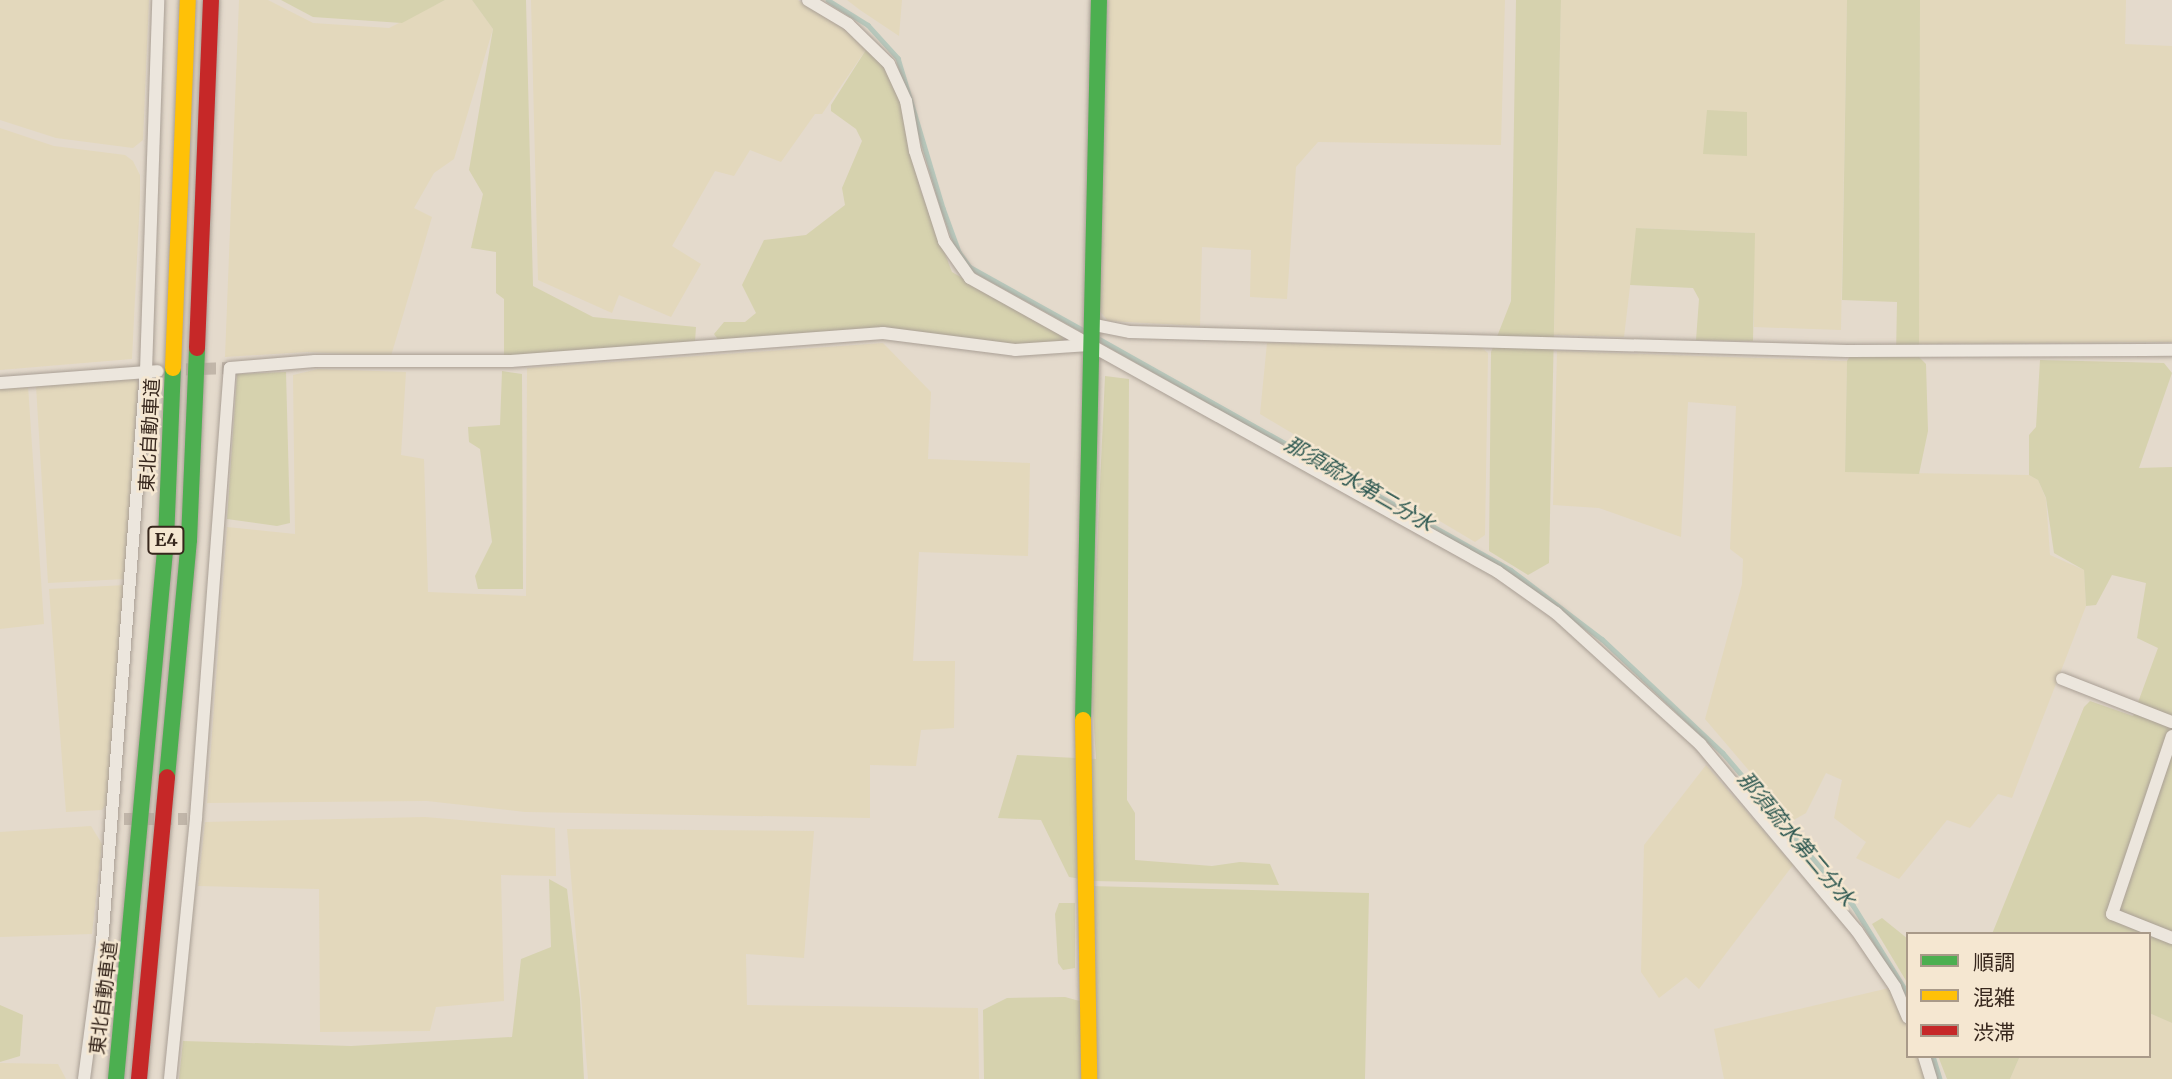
<!DOCTYPE html>
<meta charset="utf-8">
<style>
body{margin:0}
#map{position:relative;width:2172px;height:1079px;overflow:hidden;background:#e4dacc;font-family:Merriweather,"Noto Sans JP",serif}
div>[style]{position:absolute}
.farmland>*{inset:0;background:#e3d8bc}
.green>*{inset:0;background:#d6d2ae}
.stream>*{height:4.5px;margin:-2.25px;padding:0 2.25px;transform-origin:2.25px;border-radius:2.25px;background:#b7c8bc}
.street-tunnel>*{height:12px;margin-top:-6px;transform-origin:0;background:repeating-linear-gradient(90deg,#c1b6a9 0 12px,transparent 0 18px)}
.roads{filter:drop-shadow(0 0 2px #a99f95) drop-shadow(0 0 2px #a99f95)}
.street>*{height:12px;margin:-6px;padding:0 6px;transform-origin:6px;border-radius:6px;background:#ece6dd}
.fast>*{height:16px;margin:-8px;padding:0 8px;transform-origin:8px;border-radius:8px;background:#4caf50}
.slow>*{height:16px;margin:-8px;padding:0 8px;transform-origin:8px;border-radius:8px;background:#ffc107}
.jam>*{height:16px;margin:-8px;padding:0 8px;transform-origin:8px;border-radius:8px;background:#c62828}
span{translate:-50% -50%;white-space:nowrap;text-align:center;line-height:1.15;-webkit-text-stroke:5px #f5e7d1;paint-order:stroke}
.shield-label span{padding:2px 5px;background:#f5e7d1;border:2px solid;border-radius:5px;-webkit-text-stroke-width:0}
.shield-label{font-size:18px;color:#37271d;font-weight:700}
.street-label{font-size:19px;color:#37271d}
.water-label{font-size:21px;color:#2c5750;font-style:italic}
.legend{position:absolute;left:1906px;top:932px;width:245px;height:126px;box-sizing:border-box;background:#f5e7d1;border:2px solid #a99a89;margin:0;padding:9px 12px;list-style:none;font-size:21px;color:#37271d}
.legend li{display:flex;align-items:center;gap:14px;height:35px}
.legend b{width:35px;border:2px solid #a99a89}
</style>
<div id="map">
<div class="farmland">
<i style="clip-path:polygon(0 0,149px 0,143px 140px,133px 148px,56px 138px,0 120px)"></i>
<i style="clip-path:polygon(239px 0,268px 0,313px 23px,389px 28px,445px 0,472px 0,493px 29px,454px 159px,434px 173px,414px 208px,432px 217px,391px 356px,307px 352px,225px 357px)"></i>
<i style="clip-path:polygon(531px 0,798px 0,869px 45px,822px 114px,815px 114px,781px 162px,750px 150px,734px 176px,715px 171px,672px 246px,701px 264px,671px 317px,619px 295px,612px 313px,538px 280px)"></i>
<i style="clip-path:polygon(847px 0,902px 0,899px 36px,860px 10px)"></i>
<i style="clip-path:polygon(1109px 0,1505px 0,1501px 145px,1318px 142px,1296px 167px,1287px 299px,1250px 297px,1251px 250px,1202px 247px,1200px 326px,1108px 321px,1099px 310px)"></i>
<i style="clip-path:polygon(1561px 0,1847px 0,1841px 330px,1754px 327px,1754px 233px,1637px 228px,1624px 337px,1554px 335px)"></i>
<i style="clip-path:polygon(1920px 0,2126px 0,2125px 44px,2172px 46px,2172px 342px,1919px 344px)"></i>
<i style="clip-path:polygon(0 128px,54px 146px,125px 155px,133px 161px,140px 175px,140px 198px,132px 359px,0 370px)"></i>
<i style="clip-path:polygon(883px 343px,931px 392px,928px 459px,1030px 463px,1028px 556px,919px 552px,913px 661px,955px 661px,954px 728px,921px 730px,916px 766px,870px 765px,870px 818px,525px 812px,427px 801px,207px 803px,227px 527px,295px 534px,293px 375px,318px 369px,406px 372px,401px 455px,424px 459px,428px 592px,526px 596px,527px 368px)"></i>
<i style="clip-path:polygon(1267px 343px,1481px 347px,1488px 353px,1485px 535px,1475px 542px,1260px 414px)"></i>
<i style="clip-path:polygon(1557px 351px,1847px 361px,1845px 472px,2029px 475px,2038px 480px,2046px 499px,2050px 555px,2084px 570px,2086px 606px,2012px 798px,1998px 794px,1970px 828px,1947px 820px,1899px 879px,1856px 858px,1866px 842px,1834px 818px,1842px 780px,1826px 773px,1806px 813px,1792px 821px,1705px 719px,1742px 584px,1743px 559px,1730px 549px,1736px 406px,1688px 402px,1681px 537px,1599px 508px,1553px 505px)"></i>
<i style="clip-path:polygon(134px 378px,138px 382px,125px 579px,48px 583px,36px 386px)"></i>
<i style="clip-path:polygon(28px 386px,44px 624px,0 629px,0 389px)"></i>
<i style="clip-path:polygon(126px 585px,107px 804px,102px 810px,66px 812px,49px 589px)"></i>
<i style="clip-path:polygon(1706px 765px,1793px 865px,1699px 989px,1686px 977px,1659px 998px,1641px 972px,1644px 845px)"></i>
<i style="clip-path:polygon(425px 817px,555px 828px,556px 876px,501px 875px,504px 1001px,436px 1007px,430px 1031px,320px 1032px,319px 889px,198px 886px,205px 822px)"></i>
<i style="clip-path:polygon(91px 826px,102px 844px,92px 934px,0 937px,0 832px)"></i>
<i style="clip-path:polygon(567px 829px,814px 831px,804px 958px,746px 954px,747px 1005px,978px 1008px,979px 1079px,588px 1079px)"></i>
<i style="clip-path:polygon(1889px 988px,1908px 1029px,1908px 1056px,1919px 1056px,1926px 1079px,1724px 1079px,1714px 1029px)"></i>
<i style="clip-path:polygon(2149px 1013px,2172px 1023px,2172px 1079px,2010px 1079px,2020px 1056px,2149px 1056px)"></i>
<i style="clip-path:polygon(0 1063px,58px 1064px,66px 1079px,0 1079px)"></i>
</div>
<div class="green">
<i style="clip-path:polygon(281px 0,445px 0,402px 23px,313px 17px)"></i>
<i style="clip-path:polygon(472px 0,526px 0,533px 286px,593px 317px,696px 327px,695px 342px,504px 356px,504px 299px,496px 293px,496px 252px,471px 248px,483px 194px,469px 170px,493px 29px)"></i>
<i style="clip-path:polygon(1516px 0,1561px 0,1549px 563px,1528px 575px,1489px 551px,1491px 352px,1511px 301px)"></i>
<i style="clip-path:polygon(1847px 0,1920px 0,1919px 357px,1926px 364px,1928px 431px,1919px 474px,1845px 472px,1847px 361px,1850px 356px,1896px 355px,1897px 302px,1842px 300px)"></i>
<i style="clip-path:polygon(869px 45px,898px 87px,920px 189px,952px 272px,1062px 336px,1064px 343px,1014px 346px,880px 329px,719px 341px,714px 334px,724px 322px,745px 322px,756px 313px,742px 285px,764px 240px,806px 235px,845px 205px,842px 188px,862px 141px,856px 129px,831px 111px,831px 105px)"></i>
<i style="clip-path:polygon(1707px 110px,1747px 112px,1747px 156px,1703px 154px)"></i>
<i style="clip-path:polygon(1636px 228px,1755px 233px,1753px 341px,1696px 340px,1699px 299px,1693px 288px,1630px 285px)"></i>
<i style="clip-path:polygon(2040px 360px,2164px 363px,2172px 373px,2139px 468px,2172px 467px,2172px 1023px,2149px 1013px,2149px 934px,1992px 934px,2084px 707px,2090px 701px,2133px 716px,2158px 648px,2137px 638px,2146px 583px,2112px 575px,2096px 605px,2086px 606px,2084px 570px,2054px 553px,2046px 498px,2038px 480px,2029px 475px,2029px 435px,2036px 427px)"></i>
<i style="clip-path:polygon(502px 371px,522px 374px,523px 589px,478px 589px,475px 576px,492px 542px,480px 449px,469px 442px,468px 427px,500px 425px)"></i>
<i style="clip-path:polygon(286px 372px,290px 523px,277px 526px,227px 519px,237px 374px)"></i>
<i style="clip-path:polygon(1105px 376px,1129px 379px,1127px 800px,1135px 813px,1135px 860px,1212px 866px,1240px 862px,1270px 864px,1279px 885px,1093px 881px,1069px 877px,1041px 820px,998px 818px,1017px 755px,1096px 759px,1091px 680px)"></i>
<i style="clip-path:polygon(549px 879px,567px 889px,580px 999px,584px 1079px,179px 1079px,183px 1041px,351px 1046px,512px 1037px,521px 959px,551px 947px)"></i>
<i style="clip-path:polygon(1089px 886px,1369px 893px,1365px 1079px,984px 1079px,983px 1010px,1007px 998px,1065px 997px,1087px 1003px)"></i>
<i style="clip-path:polygon(1059px 903px,1075px 903px,1075px 968px,1063px 970px,1058px 963px,1055px 914px)"></i>
<i style="clip-path:polygon(1882px 918px,1908px 939px,1908px 984px,1872px 924px)"></i>
<i style="clip-path:polygon(0 1005px,23px 1015px,20px 1056px,0 1062px)"></i>
<i style="clip-path:polygon(1938px 1056px,2020px 1056px,2010px 1079px,1947px 1079px)"></i>
</div>
<div class="stream">
<i style="left:828px;top:0;width:47px;rotate:32deg"></i>
<i style="left:868px;top:25px;width:45px;rotate:47.7deg"></i>
<i style="left:898px;top:58px;width:157px;rotate:73.3deg"></i>
<i style="left:943px;top:208px;width:47px;rotate:70deg"></i>
<i style="left:959px;top:252px;width:19px;rotate:54deg"></i>
<i style="left:970px;top:267px;width:134px;rotate:29.1deg"></i>
<i style="left:1094px;top:336px;width:478px;rotate:29.3deg"></i>
<i style="left:1511px;top:570px;width:114px;rotate:37.2deg"></i>
<i style="left:1602px;top:639px;width:166px;rotate:43.3deg"></i>
<i style="left:1723px;top:753px;width:200px;rotate:49.5deg"></i>
<i style="left:1853px;top:905px;width:105px;rotate:58.3deg"></i>
<i style="left:1933px;top:1056px;width:24px;rotate:73deg"></i>
</div>
<div class="street-tunnel">
<i style="left:168px;top:370px;width:62px;rotate:-1.8deg"></i>
<i style="left:124px;top:819px;width:63px"></i>
</div>
<div class="roads">
<div class="street">
<i style="left:808px;top:0;width:47px;rotate:31deg"></i>
<i style="left:848px;top:24px;width:57px;rotate:44.3deg"></i>
<i style="left:889px;top:64px;width:41px;rotate:65.3deg"></i>
<i style="left:906px;top:101px;width:51px;rotate:79.8deg"></i>
<i style="left:915px;top:151px;width:95px;rotate:72.1deg"></i>
<i style="left:944px;top:241px;width:45px;rotate:54.9deg"></i>
<i style="left:970px;top:278px;width:604px;rotate:29.11deg"></i>
<i style="left:1498px;top:572px;width:71px;rotate:35.3deg"></i>
<i style="left:1556px;top:613px;width:195px;rotate:42.3deg"></i>
<i style="left:1700px;top:744px;width:244px;rotate:50deg"></i>
<i style="left:1857px;top:931px;width:68px;rotate:55.8deg"></i>
<i style="left:1895px;top:987px;width:33px;rotate:67deg"></i>
<i style="left:1090px;top:324px;width:41px;rotate:11.3deg"></i>
<i style="left:1130px;top:332px;width:717px;rotate:1.52deg"></i>
<i style="left:1847px;top:351px;width:325px;rotate:-0.2deg"></i>
<i style="left:0;top:383px;width:158px;rotate:-4.3deg"></i>
<i style="left:2062px;top:679px;width:118px;rotate:21.4deg"></i>
<i style="left:2172px;top:736px;width:188px;rotate:108.6deg"></i>
<i style="left:2112px;top:914px;width:65px;rotate:21.8deg"></i>
<i style="left:1924px;top:1056px;width:24px;rotate:73deg"></i>
<i style="left:84px;top:1079px;width:137px;rotate:-82.5deg"></i>
<i style="left:102px;top:943px;width:574px;rotate:-85.6deg"></i>
<i style="left:146px;top:371px;width:371px;rotate:-88.1deg"></i>
<i style="left:170px;top:1079px;width:262px;rotate:-84.3deg"></i>
<i style="left:196px;top:818px;width:451px;rotate:-85.7deg"></i>
<i style="left:230px;top:368px;width:85px;rotate:-4.7deg"></i>
<i style="left:315px;top:361px;width:196px"></i>
<i style="left:511px;top:361px;width:373px;rotate:-4.3deg"></i>
<i style="left:883px;top:333px;width:133px;rotate:7.3deg"></i>
<i style="left:1015px;top:350px;width:74px;rotate:-3.9deg"></i>
</div>
<div class="fast">
<i style="left:1083px;top:720px;width:720px;rotate:-88.73deg"></i>
<i style="left:167px;top:777px;width:238px;rotate:-84.7deg"></i>
<i style="left:189px;top:540px;width:192px;rotate:-87.6deg"></i>
<i style="left:116px;top:1079px;width:541px;rotate:-84.7deg"></i>
<i style="left:166px;top:540px;width:172px;rotate:-87.7deg"></i>
</div>
<div class="slow">
<i style="left:173px;top:368px;width:368px;rotate:-87.7deg"></i>
<i style="left:1083px;top:720px;width:359px;rotate:89deg"></i>
</div>
<div class="jam">
<i style="left:197px;top:348px;width:348px;rotate:-87.7deg"></i>
<i style="left:139px;top:1079px;width:303px;rotate:-84.7deg"></i>
</div>
</div>
<div class="shield-label">
<span style="left:166px;top:540px">E4</span>
</div>
<div class="street-label">
<span style="left:150px;top:435px;rotate:-87deg">東北自動車道</span>
<span style="left:104px;top:998px;rotate:-83deg">東北自動車道</span>
</div>
<div class="water-label">
<span style="left:1359px;top:484px;rotate:30deg">那須疏水第二分水</span>
<span style="left:1796px;top:839px;rotate:50deg">那須疏水第二分水</span>
</div>
<ul class="legend">
<li><b style="height:9px;background:#4caf50"></b>順調</li>
<li><b style="height:9px;background:#ffc107"></b>混雑</li>
<li><b style="height:9px;background:#c62828"></b>渋滞</li>
</ul>
</div>
